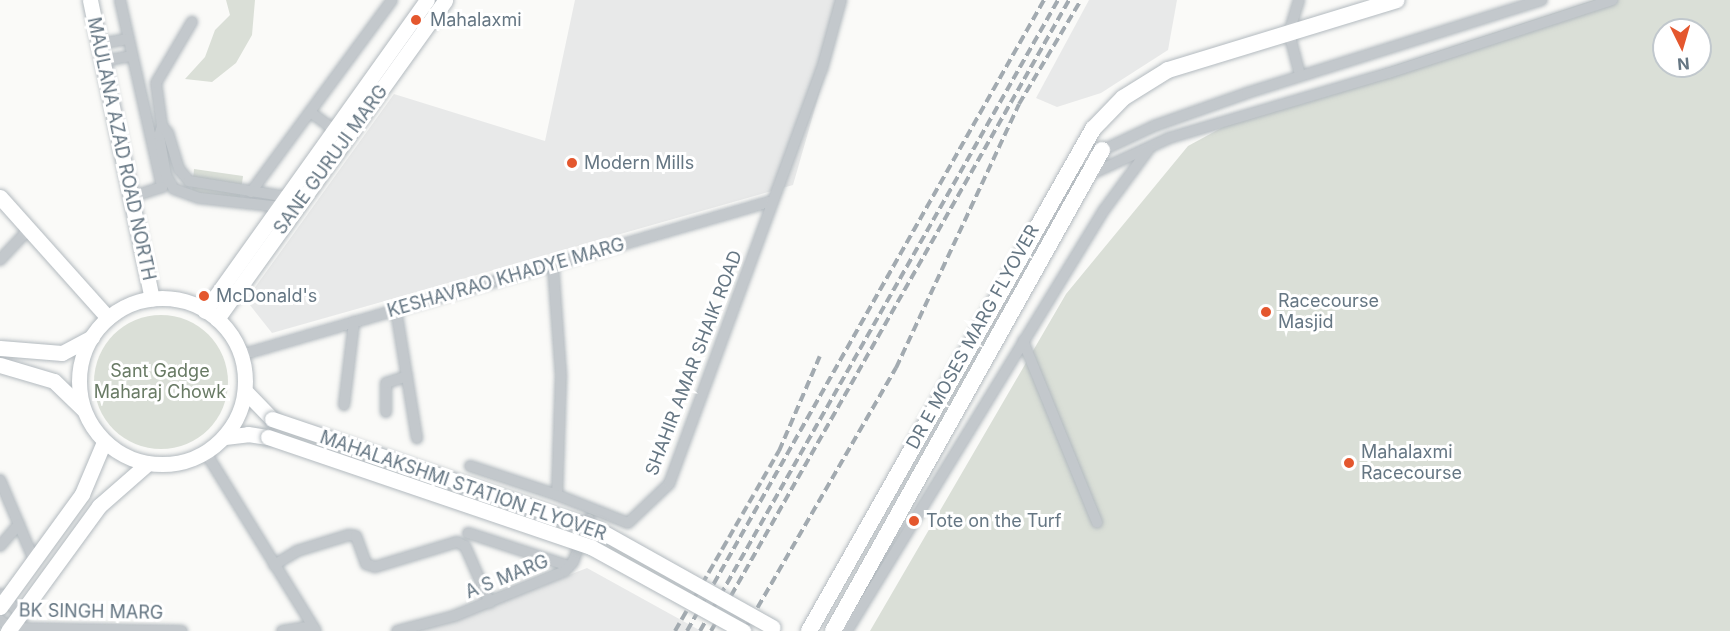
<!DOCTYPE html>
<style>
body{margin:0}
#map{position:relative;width:1730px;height:631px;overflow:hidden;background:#fafaf8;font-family:Inter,sans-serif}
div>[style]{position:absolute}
.built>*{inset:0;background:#e8e9e9}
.green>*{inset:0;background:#dadfd7}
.round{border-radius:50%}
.roads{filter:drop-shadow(0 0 2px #b3babf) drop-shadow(0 0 2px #b3babf)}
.street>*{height:10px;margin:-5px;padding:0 5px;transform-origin:5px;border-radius:5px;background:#c3c8cc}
.secondary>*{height:15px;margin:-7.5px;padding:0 7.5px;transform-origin:7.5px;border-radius:7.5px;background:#fff}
.secondary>.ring{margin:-7.5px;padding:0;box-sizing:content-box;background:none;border:15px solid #fff;border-radius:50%}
.primary>*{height:16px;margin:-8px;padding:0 8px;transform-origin:8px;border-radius:8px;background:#fff}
.rail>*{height:4px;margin-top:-2px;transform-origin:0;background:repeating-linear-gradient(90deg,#a2aab0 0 9px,transparent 0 13.5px)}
.bridges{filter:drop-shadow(0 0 2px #b3babf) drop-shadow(0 0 2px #b3babf)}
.secondary-bridge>*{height:15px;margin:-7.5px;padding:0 7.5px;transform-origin:7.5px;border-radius:7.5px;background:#fff}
.dots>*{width:16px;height:16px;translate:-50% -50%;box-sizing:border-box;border:3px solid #fff;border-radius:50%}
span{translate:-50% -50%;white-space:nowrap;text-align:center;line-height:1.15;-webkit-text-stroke:6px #fff;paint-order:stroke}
.poi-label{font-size:18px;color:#657683}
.left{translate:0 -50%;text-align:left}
.street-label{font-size:18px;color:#657683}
.park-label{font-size:18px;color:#687a64}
.north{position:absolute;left:1652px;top:18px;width:60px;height:60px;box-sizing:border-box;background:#fff;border:2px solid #c1c8cd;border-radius:50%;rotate:175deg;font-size:16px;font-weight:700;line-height:24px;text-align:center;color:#657683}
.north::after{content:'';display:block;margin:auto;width:21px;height:27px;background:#e4572e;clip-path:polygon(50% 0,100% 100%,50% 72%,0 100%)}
</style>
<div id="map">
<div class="built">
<i style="clip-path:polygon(575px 0,846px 0,793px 185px,272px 333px,246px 300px,394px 94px,545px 141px)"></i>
<i style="clip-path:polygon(1089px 0,1177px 0,1168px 50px,1101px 93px,1057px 107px,1036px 98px)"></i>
<i style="clip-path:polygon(587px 568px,701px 631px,410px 631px,490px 606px)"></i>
</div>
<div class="green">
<i style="clip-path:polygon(226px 0,255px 0,252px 35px,236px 63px,212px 82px,185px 79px,205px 57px,215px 30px,230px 15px)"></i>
<i style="clip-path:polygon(evenodd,1594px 0,1730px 0,1730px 631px,870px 631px,1066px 294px,1188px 146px,1247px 114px,1594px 0,1664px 30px,1700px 30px,1700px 66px,1664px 66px,1664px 30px)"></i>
<i style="clip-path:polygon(194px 169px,243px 176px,240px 198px,192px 192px)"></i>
<i class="round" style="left:94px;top:315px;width:134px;height:134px"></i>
</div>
<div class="roads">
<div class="street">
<i style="left:120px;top:0;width:192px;rotate:77.3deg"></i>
<i style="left:162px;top:187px;width:33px;rotate:162deg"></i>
<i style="left:1299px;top:0;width:34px;rotate:107deg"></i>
<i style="left:1289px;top:33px;width:43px;rotate:75.3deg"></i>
<i style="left:99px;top:44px;width:29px;rotate:-10deg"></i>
<i style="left:103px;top:61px;width:28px;rotate:-10deg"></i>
<i style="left:310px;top:112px;width:31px;rotate:36deg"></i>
<i style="left:162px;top:126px;width:43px;rotate:-97.9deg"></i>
<i style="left:156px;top:83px;width:71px;rotate:-59.5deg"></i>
<i style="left:1073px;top:164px;width:89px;rotate:-25.1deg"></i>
<i style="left:1154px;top:126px;width:99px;rotate:-19.5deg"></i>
<i style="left:1247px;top:93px;width:309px;rotate:-17.5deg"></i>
<i style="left:1089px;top:175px;width:88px;rotate:-24.8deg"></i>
<i style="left:1169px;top:138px;width:229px;rotate:-16.5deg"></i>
<i style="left:1389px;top:73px;width:235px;rotate:-18.1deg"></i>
<i style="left:251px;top:192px;width:238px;rotate:-53.7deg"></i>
<i style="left:281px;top:207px;width:82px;rotate:-173.7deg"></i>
<i style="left:199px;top:198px;width:27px;rotate:-160deg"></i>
<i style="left:174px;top:189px;width:16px;rotate:-120deg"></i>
<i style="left:166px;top:175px;width:40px;rotate:-100deg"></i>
<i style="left:159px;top:136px;width:10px;rotate:-73deg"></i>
<i style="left:162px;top:126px;width:9px;rotate:49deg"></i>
<i style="left:168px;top:133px;width:38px;rotate:73deg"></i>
<i style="left:179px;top:169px;width:16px;rotate:50deg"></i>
<i style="left:189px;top:181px;width:100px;rotate:9.2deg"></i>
<i style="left:0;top:260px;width:42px;rotate:-46.9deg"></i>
<i style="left:396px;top:310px;width:130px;rotate:80.7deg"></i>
<i style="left:1023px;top:341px;width:196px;rotate:67.8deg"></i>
<i style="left:241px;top:355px;width:553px;rotate:-16.17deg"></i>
<i style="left:344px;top:405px;width:84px;rotate:-83.1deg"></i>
<i style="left:386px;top:412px;width:29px;rotate:-90deg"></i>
<i style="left:386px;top:383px;width:22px;rotate:-18deg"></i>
<i style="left:206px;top:453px;width:209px;rotate:58.3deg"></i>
<i style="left:470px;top:466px;width:92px;rotate:18.4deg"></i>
<i style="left:557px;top:495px;width:119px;rotate:-88.1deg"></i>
<i style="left:561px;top:376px;width:112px;rotate:-94.1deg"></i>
<i style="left:0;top:480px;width:87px;rotate:67deg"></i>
<i style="left:557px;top:495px;width:76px;rotate:21.5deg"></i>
<i style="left:628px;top:523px;width:57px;rotate:-43.6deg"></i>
<i style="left:669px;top:484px;width:442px;rotate:-69.8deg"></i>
<i style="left:822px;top:69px;width:72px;rotate:-74.6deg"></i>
<i style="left:468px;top:533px;width:106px;rotate:18.1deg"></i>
<i style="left:0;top:546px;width:29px;rotate:-49deg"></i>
<i style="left:274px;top:565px;width:27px;rotate:-31deg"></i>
<i style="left:297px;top:551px;width:54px;rotate:-17.1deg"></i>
<i style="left:349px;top:535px;width:7px;rotate:8deg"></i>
<i style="left:356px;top:536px;width:30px;rotate:70deg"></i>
<i style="left:366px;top:564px;width:9px;rotate:18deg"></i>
<i style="left:375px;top:567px;width:86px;rotate:-17deg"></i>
<i style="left:457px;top:542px;width:9px;rotate:27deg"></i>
<i style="left:465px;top:546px;width:62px;rotate:66.3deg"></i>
<i style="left:0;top:594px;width:29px;rotate:44deg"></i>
<i style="left:0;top:620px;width:14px;rotate:36deg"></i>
<i style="left:11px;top:628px;width:171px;rotate:1deg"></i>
<i style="left:282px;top:631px;width:30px;rotate:-9deg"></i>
<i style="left:397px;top:631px;width:59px;rotate:-14.7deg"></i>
<i style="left:454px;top:616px;width:120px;rotate:-22.1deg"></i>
<i style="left:565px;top:571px;width:12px;rotate:-48deg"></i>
<i style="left:573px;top:562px;width:46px;rotate:-69.6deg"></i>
<i style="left:847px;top:631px;width:493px;rotate:-58.6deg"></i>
<i style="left:1104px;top:210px;width:76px;rotate:-53.6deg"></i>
</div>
<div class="secondary">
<i style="left:90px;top:0;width:305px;rotate:78.3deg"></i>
<i style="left:0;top:197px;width:162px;rotate:48.2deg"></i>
<i class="ring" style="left:79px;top:298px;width:151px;height:151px"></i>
<i style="left:205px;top:311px;width:382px;rotate:-54.5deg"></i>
<i style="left:217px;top:319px;width:392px;rotate:-54.4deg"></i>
<i style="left:0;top:348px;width:62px;rotate:4.6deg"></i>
<i style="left:62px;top:353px;width:34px;rotate:-28deg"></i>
<i style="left:0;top:365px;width:56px;rotate:16.5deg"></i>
<i style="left:54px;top:381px;width:40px;rotate:44deg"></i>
<i style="left:245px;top:391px;width:39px;rotate:46deg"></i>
<i style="left:225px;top:437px;width:23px;rotate:-7deg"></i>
<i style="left:248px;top:434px;width:20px;rotate:9deg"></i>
<i style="left:0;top:607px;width:140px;rotate:-54deg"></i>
<i style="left:82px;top:494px;width:56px;rotate:-67.1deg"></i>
<i style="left:8px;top:631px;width:155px;rotate:-53.9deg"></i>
<i style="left:99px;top:506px;width:64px;rotate:-41.2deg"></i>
</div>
<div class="primary">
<i style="left:809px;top:631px;width:577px;rotate:-60.5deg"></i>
<i style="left:1093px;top:129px;width:43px;rotate:-45.9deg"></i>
<i style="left:1123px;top:98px;width:53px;rotate:-31.9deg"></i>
<i style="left:1168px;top:70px;width:239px;rotate:-17deg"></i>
<i style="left:833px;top:631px;width:551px;rotate:-60.78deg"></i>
</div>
</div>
<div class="rail">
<i style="left:675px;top:631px;width:208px;rotate:-60deg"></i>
<i style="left:779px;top:451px;width:103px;rotate:-66.7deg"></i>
<i style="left:687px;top:631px;width:725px;rotate:-60.5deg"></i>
<i style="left:700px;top:631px;width:725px;rotate:-60.43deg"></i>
<i style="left:711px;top:631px;width:725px;rotate:-60.43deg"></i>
<i style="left:744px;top:631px;width:304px;rotate:-60deg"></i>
<i style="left:896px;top:368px;width:291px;rotate:-65deg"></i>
<i style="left:1019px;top:104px;width:121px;rotate:-59.2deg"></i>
</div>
<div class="bridges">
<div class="secondary-bridge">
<i style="left:272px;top:419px;width:343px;rotate:18.7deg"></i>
<i style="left:597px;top:529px;width:201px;rotate:29.2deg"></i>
<i style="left:268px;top:437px;width:341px;rotate:18.8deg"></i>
<i style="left:591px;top:547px;width:174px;rotate:28.9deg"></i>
</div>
</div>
<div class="dots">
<i style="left:416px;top:20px;background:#e4572e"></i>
<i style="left:572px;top:163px;background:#e4572e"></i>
<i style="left:204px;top:296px;background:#e4572e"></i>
<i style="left:1266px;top:312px;background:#e4572e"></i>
<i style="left:1349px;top:463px;background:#e4572e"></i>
<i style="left:914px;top:521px;background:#e4572e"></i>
</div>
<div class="poi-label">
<span class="left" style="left:430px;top:20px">Mahalaxmi</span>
<span class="left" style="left:584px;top:163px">Modern Mills</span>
<span class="left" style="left:216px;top:296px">McDonald's</span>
<span class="left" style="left:1278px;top:312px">Racecourse<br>Masjid</span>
<span class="left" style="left:1361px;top:463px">Mahalaxmi<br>Racecourse</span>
<span class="left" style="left:926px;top:521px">Tote on the Turf</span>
</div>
<div class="street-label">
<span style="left:121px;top:149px;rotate:78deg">MAULANA AZAD ROAD NORTH</span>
<span style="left:331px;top:160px;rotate:-54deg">SANE GURUJI MARG</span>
<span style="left:506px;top:278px;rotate:-16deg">KESHAVRAO KHADYE MARG</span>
<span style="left:973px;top:337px;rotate:-61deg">DR E MOSES MARG FLYOVER</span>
<span style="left:694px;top:363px;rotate:-69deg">SHAHIR AMAR SHAIK ROAD</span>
<span style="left:463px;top:486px;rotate:19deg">MAHALAKSHMI STATION FLYOVER</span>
<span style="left:507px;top:577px;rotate:-22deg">A S MARG</span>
<span style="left:91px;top:612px;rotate:1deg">BK SINGH MARG</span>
</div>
<div class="park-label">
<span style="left:160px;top:382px">Sant Gadge<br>Maharaj Chowk</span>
</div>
<div class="north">N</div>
</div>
